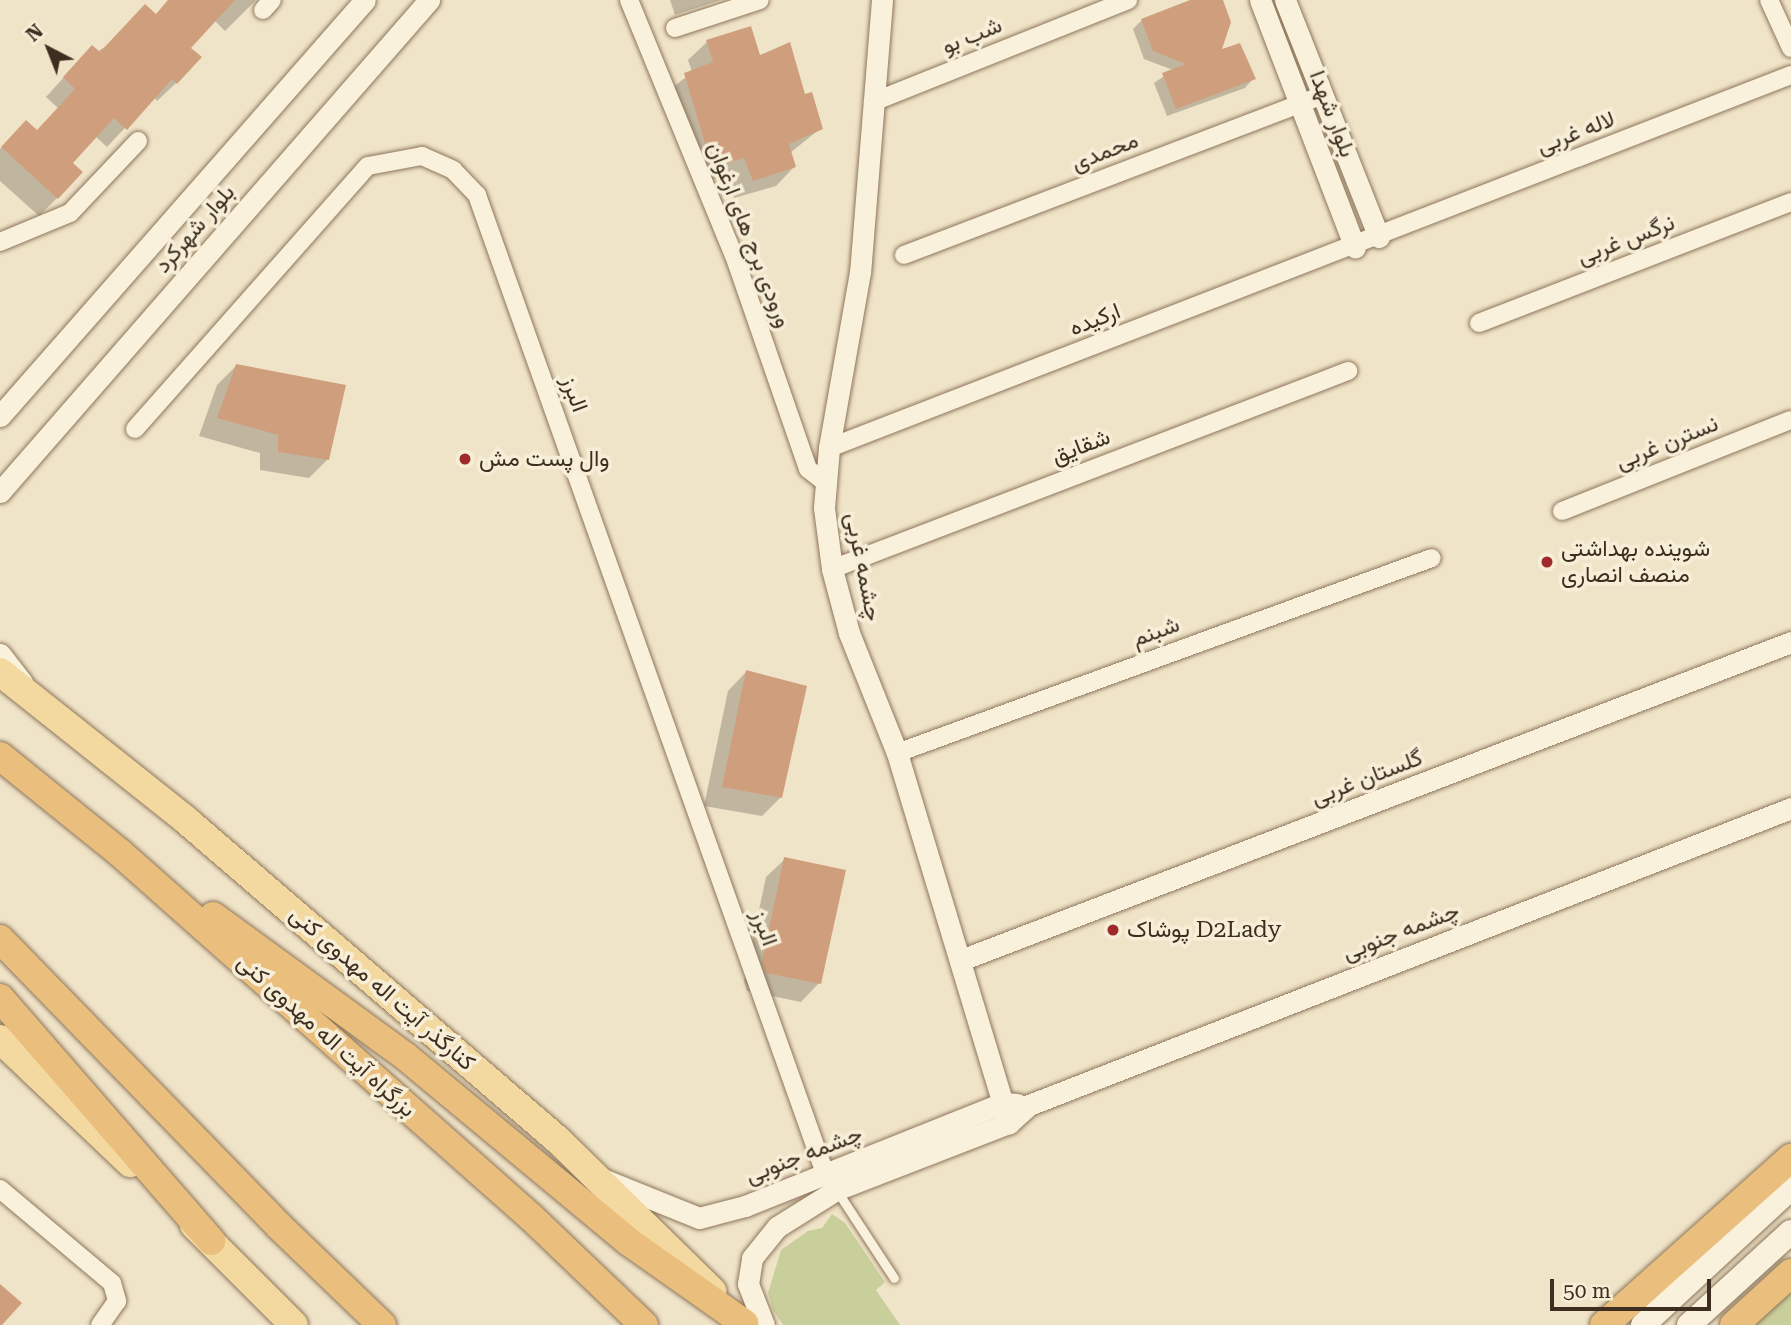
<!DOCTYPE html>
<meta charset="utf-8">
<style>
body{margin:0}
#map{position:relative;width:1791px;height:1325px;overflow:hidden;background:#f0e4c8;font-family:"Roboto Serif",Vazirmatn,serif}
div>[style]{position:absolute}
.green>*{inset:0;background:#c9cf9b}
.shadow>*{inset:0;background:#0003}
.building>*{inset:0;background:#cf9f7d}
.roads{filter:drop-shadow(0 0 2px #8d765c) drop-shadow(0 0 2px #8d765c)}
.service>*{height:9px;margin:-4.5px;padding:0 4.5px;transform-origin:4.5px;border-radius:4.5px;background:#faf1dc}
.minor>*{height:18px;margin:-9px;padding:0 9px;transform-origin:9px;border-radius:9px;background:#faf1dc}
.tertiary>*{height:21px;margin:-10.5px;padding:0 10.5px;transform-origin:10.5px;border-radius:10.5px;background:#faf1dc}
.secondary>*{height:24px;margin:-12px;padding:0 12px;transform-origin:12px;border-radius:12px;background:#faf1dc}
.primary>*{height:28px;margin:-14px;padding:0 14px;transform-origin:14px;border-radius:14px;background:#f3d9a0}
.trunk>*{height:28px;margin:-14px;padding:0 14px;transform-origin:14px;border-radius:14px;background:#eabe7c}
.dots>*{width:19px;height:19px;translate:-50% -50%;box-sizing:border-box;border:4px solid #f7eed8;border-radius:50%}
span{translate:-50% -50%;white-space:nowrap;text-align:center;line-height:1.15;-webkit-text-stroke:7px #f7eed8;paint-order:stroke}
.street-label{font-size:23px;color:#3d2e20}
.poi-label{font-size:23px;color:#3d2e20}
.left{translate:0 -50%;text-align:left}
.north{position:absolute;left:14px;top:14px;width:70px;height:70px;-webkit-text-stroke:5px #f7eed8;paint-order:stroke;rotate:318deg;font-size:19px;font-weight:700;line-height:28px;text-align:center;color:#3d2e20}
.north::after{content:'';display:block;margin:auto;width:24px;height:32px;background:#3d2e20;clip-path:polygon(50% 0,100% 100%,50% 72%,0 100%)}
.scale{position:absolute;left:1550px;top:1279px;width:161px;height:32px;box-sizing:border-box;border:4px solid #3d2e20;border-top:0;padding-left:9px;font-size:21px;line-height:24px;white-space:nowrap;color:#3d2e20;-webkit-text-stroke:5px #f7eed8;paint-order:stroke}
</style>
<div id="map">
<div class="green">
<i style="clip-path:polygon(832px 1214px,845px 1223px,885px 1282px,876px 1290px,900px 1325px,783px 1325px,773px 1310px,768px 1293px,781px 1250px,808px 1231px,822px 1228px)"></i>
<i style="clip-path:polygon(1791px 1287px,1791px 1325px,1751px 1325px)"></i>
</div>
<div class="shadow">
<i style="clip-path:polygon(169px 0,256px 0,225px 31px,214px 20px,189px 48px,176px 83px,157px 101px,154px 97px,107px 147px,95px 136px,70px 164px,57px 198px,39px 216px,0 181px,0 149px,8px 141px,36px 132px,58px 108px,46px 97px,74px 66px,155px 16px)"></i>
<i style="clip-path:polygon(670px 0,721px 0,675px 15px)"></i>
<i style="clip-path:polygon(1197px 0,1221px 0,1220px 52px,1253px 79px,1245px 88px,1167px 116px,1154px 83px,1173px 70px,1144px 59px,1133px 29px,1142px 20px)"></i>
<i style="clip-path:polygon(707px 42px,759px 57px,804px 96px,821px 128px,790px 153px,794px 167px,776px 186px,734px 198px,726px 176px,694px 184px,666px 93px,692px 72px,688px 60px)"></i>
<i style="clip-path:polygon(236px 366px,328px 459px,309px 478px,260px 470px,260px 453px,199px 436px,217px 385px)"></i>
<i style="clip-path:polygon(746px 672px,781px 797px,762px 816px,704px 806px,728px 691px)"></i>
<i style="clip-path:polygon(785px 859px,819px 983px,801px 1002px,747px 991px,744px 981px,766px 877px)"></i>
</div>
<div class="building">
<i style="clip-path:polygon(168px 0,235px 0,191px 48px,202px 57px,177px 84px,172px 79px,127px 130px,114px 118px,73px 163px,83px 172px,58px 199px,1px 147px,26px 120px,37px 130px,75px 89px,63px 77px,92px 45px,100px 52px,145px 4px,156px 14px)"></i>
<i style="clip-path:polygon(1190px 0,1223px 0,1231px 22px,1222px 49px,1240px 43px,1256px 79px,1176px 109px,1162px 73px,1186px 64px,1153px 51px,1141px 19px)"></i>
<i style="clip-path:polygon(751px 26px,760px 55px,790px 42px,805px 94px,812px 92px,823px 129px,789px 144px,796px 167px,753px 181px,744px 158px,712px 167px,684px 73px,713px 62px,706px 40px)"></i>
<i style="clip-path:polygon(236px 364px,346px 385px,329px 460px,278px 452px,278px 435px,217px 418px)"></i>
<i style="clip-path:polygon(746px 670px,807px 686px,782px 798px,722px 787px)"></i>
<i style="clip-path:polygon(784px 857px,846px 870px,821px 984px,766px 973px,762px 962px)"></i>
<i style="clip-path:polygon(0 1284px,22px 1303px,2px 1325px,0 1325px)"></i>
</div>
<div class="roads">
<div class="service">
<i style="left:837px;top:1191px;width:104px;rotate:56.8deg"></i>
</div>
<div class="minor">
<i style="left:629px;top:0;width:282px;rotate:67.7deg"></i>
<i style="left:736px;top:261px;width:220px;rotate:70.9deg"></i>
<i style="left:808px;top:469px;width:23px;rotate:38deg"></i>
<i style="left:1769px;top:0;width:53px;rotate:65.4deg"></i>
<i style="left:263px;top:10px;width:13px;rotate:-48deg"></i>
<i style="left:675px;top:28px;width:89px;rotate:-18.2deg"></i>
<i style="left:873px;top:102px;width:275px;rotate:-21.8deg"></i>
<i style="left:0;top:242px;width:76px;rotate:-22.5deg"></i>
<i style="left:70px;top:213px;width:99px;rotate:-46.6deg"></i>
<i style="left:904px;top:255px;width:449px;rotate:-20.9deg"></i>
<i style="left:1479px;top:323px;width:335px;rotate:-21.2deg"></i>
<i style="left:135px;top:429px;width:351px;rotate:-48.5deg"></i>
<i style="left:368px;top:166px;width:55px;rotate:-10.5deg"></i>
<i style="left:422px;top:156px;width:34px;rotate:24deg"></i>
<i style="left:453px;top:170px;width:35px;rotate:46deg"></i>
<i style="left:477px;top:195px;width:1041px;rotate:70.42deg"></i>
<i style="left:829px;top:448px;width:1032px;rotate:-21.19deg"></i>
<i style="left:1562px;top:511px;width:246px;rotate:-21.7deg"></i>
<i style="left:832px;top:569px;width:553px;rotate:-20.99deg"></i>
<i style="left:897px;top:753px;width:569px;rotate:-20.03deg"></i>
<i style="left:0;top:1189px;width:146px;rotate:40deg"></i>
<i style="left:112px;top:1283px;width:19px;rotate:74deg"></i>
<i style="left:117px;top:1301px;width:29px;rotate:125deg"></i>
</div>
<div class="tertiary">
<i style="left:882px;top:0;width:273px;rotate:94.6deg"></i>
<i style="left:860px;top:272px;width:179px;rotate:100deg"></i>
<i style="left:829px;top:448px;width:60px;rotate:94.8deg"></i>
<i style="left:824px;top:508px;width:62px;rotate:82.5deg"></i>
<i style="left:832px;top:569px;width:66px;rotate:75.1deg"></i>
<i style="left:849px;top:633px;width:129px;rotate:68.2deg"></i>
<i style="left:897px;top:753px;width:387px;rotate:73.2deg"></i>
<i style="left:1260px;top:0;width:265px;rotate:69deg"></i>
<i style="left:1285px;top:0;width:255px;rotate:68.4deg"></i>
<i style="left:0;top:416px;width:553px;rotate:-48.74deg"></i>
<i style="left:0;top:492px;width:653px;rotate:-48.91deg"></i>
<i style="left:0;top:654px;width:36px;rotate:52deg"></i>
<i style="left:961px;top:960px;width:889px;rotate:-20.96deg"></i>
<i style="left:605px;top:1180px;width:101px;rotate:22deg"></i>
<i style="left:699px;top:1218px;width:48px;rotate:-14.6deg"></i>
<i style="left:745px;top:1206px;width:278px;rotate:-21.8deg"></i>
<i style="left:1003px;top:1103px;width:14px;rotate:4deg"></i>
<i style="left:764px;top:1325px;width:44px;rotate:-111.3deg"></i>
<i style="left:748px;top:1284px;width:26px;rotate:-81deg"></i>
<i style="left:752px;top:1258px;width:40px;rotate:-51deg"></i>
<i style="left:777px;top:1227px;width:70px;rotate:-32.1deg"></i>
<i style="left:836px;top:1190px;width:186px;rotate:-21.2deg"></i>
<i style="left:1009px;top:1123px;width:27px;rotate:-42deg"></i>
<i style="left:1029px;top:1105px;width:818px;rotate:-21.29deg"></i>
</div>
<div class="secondary">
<i style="left:1643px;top:1325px;width:202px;rotate:-42.8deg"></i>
<i style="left:1689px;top:1325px;width:138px;rotate:-42.4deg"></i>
</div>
<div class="primary">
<i style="left:0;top:672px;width:239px;rotate:38.5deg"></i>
<i style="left:187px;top:821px;width:489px;rotate:40.7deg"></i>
<i style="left:558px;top:1140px;width:216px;rotate:44.4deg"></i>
<i style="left:0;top:1039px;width:180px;rotate:43.6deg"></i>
<i style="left:194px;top:1225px;width:141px;rotate:45deg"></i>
</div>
<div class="trunk">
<i style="left:0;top:756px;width:153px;rotate:38.9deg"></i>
<i style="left:119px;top:852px;width:552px;rotate:41.55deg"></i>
<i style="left:532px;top:1218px;width:155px;rotate:43.7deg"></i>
<i style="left:213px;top:916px;width:238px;rotate:36.1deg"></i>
<i style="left:405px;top:1056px;width:291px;rotate:39.7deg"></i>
<i style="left:629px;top:1242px;width:141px;rotate:35.2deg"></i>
<i style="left:0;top:939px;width:400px;rotate:45.8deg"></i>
<i style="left:279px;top:1226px;width:143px;rotate:43.9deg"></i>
<i style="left:0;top:998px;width:322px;rotate:49deg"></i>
<i style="left:1604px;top:1325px;width:251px;rotate:-41.8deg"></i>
<i style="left:1734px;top:1325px;width:77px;rotate:-42.4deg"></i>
</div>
</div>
<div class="dots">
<i style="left:465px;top:459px;background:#9e2a2b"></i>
<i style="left:1547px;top:562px;background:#9e2a2b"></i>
<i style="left:1113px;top:930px;background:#9e2a2b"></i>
</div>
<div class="street-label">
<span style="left:972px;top:36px;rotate:-22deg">شب بو</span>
<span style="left:1332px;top:114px;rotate:69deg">بلوار شهدا</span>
<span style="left:1576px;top:133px;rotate:-21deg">لاله غربی</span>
<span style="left:1105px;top:152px;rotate:-21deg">محمدی</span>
<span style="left:195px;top:229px;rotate:-49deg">بلوار شهرکرد</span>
<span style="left:749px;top:235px;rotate:69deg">ورودی برج های ارغوان</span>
<span style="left:1626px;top:240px;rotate:-21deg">نرگس غربی</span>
<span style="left:1095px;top:320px;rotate:-21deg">ارکیده</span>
<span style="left:574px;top:394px;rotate:70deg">البرز</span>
<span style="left:1667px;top:443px;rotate:-22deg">نسترن غربی</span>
<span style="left:1081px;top:447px;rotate:-21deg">شقایق</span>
<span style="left:863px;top:567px;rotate:79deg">چشمه غربی</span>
<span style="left:1156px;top:632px;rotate:-20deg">شبنم</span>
<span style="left:1367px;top:778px;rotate:-21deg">گلستان غربی</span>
<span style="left:764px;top:928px;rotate:70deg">البرز</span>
<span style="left:1401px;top:932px;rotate:-21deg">چشمه جنوبی</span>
<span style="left:382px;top:989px;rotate:41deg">کنارگذر آیت اله مهدوی کنی</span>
<span style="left:326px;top:1036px;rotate:42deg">بزرگراه آیت اله مهدوی کنی</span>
<span style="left:804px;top:1155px;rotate:-21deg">چشمه جنوبی</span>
</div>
<div class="poi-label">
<span class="left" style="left:479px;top:459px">وال پست مش</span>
<span class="left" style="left:1561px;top:562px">شوینده بهداشتی<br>منصف انصاری</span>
<span class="left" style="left:1127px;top:930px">پوشاک D2Lady</span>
</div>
<div class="north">N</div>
<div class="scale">50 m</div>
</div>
